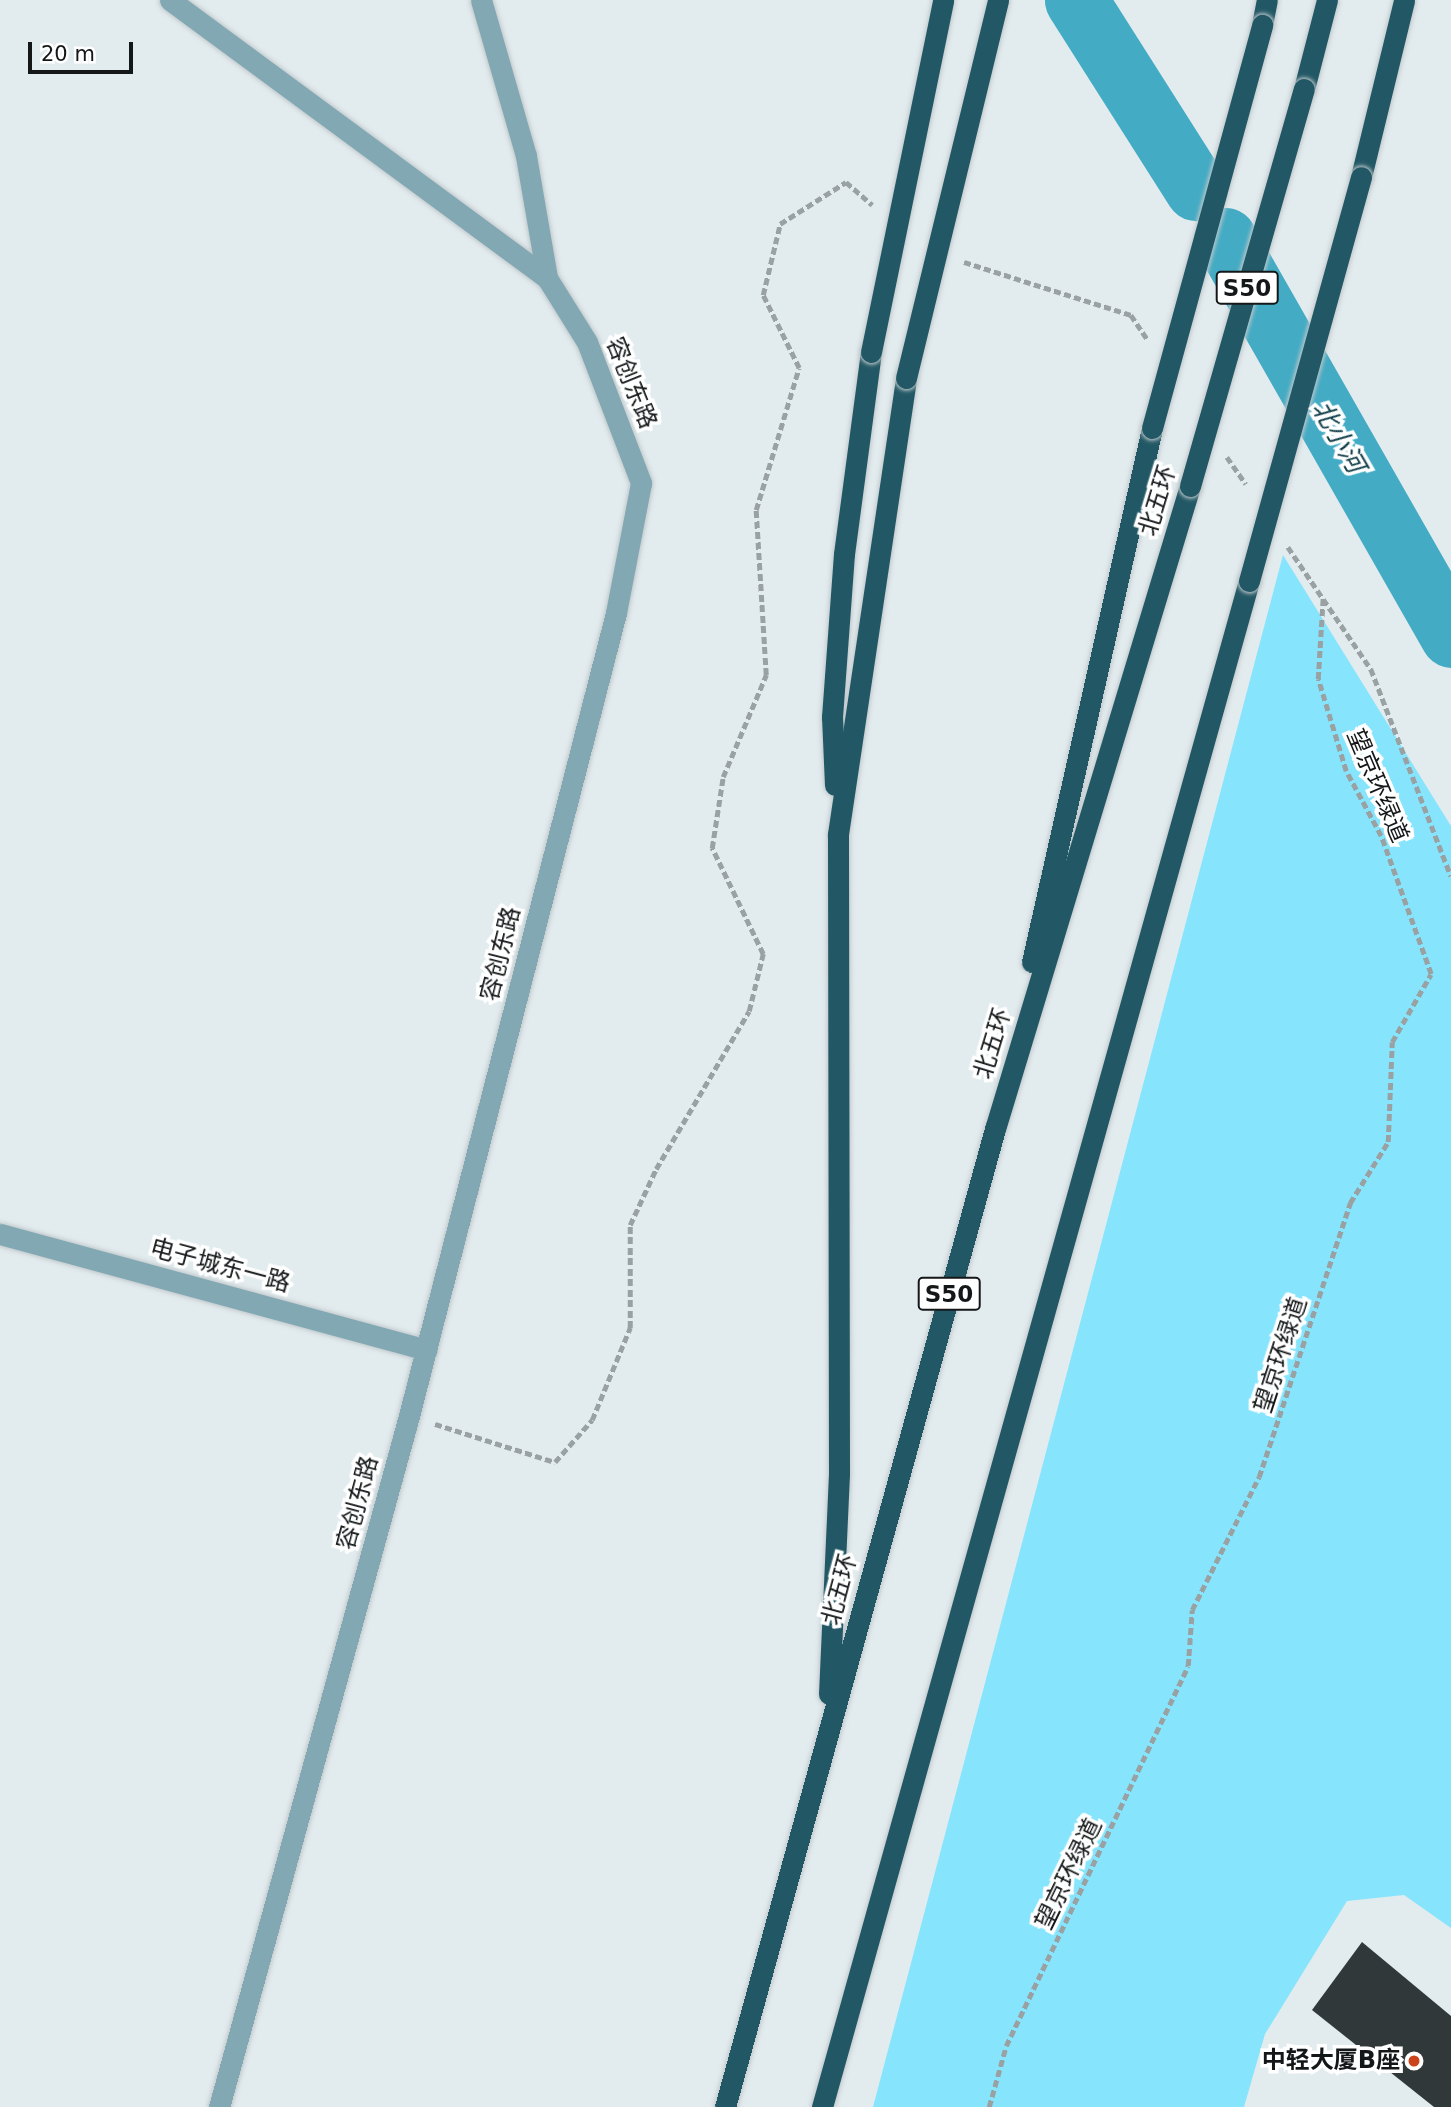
<!DOCTYPE html>
<meta charset="utf-8">
<style>
body{margin:0}
#map{position:relative;width:1451px;height:2107px;overflow:hidden;background:#e2ebee;font-family:"DejaVu Sans","Noto Sans SC",sans-serif}
div>[style]{position:absolute}
.green>*{inset:0;background:#86e4fc}
.river>*{height:63px;margin:-31.5px;padding:0 31.5px;transform-origin:31.5px;border-radius:31.5px;background:#43abc4}
.building>*{inset:0;background:#31383a}
.path>*{height:4.5px;margin-top:-2.25px;transform-origin:0;background:repeating-linear-gradient(90deg,#9aa1a3 0 7px,transparent 0 10.5px)}
.roads{filter:drop-shadow(0 0 2px #c1c9cc) drop-shadow(0 0 2px #c1c9cc)}
.minor>*{height:21px;margin:-10.5px;padding:0 10.5px;transform-origin:10.5px;border-radius:10.5px;background:#81a8b3}
.highway>*{height:21px;margin:-10.5px;padding:0 10.5px;transform-origin:10.5px;border-radius:10.5px;background:#225865}
.bridges{filter:drop-shadow(0 0 2px #c1c9cc) drop-shadow(0 0 2px #c1c9cc)}
.highway-bridge>*{height:21px;margin:-10.5px;padding:0 10.5px;transform-origin:10.5px;border-radius:10.5px;background:#225865}
.dots>*{width:19px;height:19px;translate:-50% -50%;box-sizing:border-box;border:4px solid #fff;border-radius:50%}
span{translate:-50% -50%;white-space:nowrap;text-align:center;line-height:1.15;-webkit-text-stroke:7px #fff;paint-order:stroke}
.shield-label span{padding:2px 5px;background:#fff;border:2px solid;border-radius:5px;-webkit-text-stroke-width:0}
.shield-label{font-size:23px;color:#141718;font-weight:700}
.street-label{font-size:24px;color:#141718}
.poi-label{font-size:24px;color:#141718;font-weight:700}
.right{translate:-100% -50%;text-align:right}
.water-label{font-size:26px;color:#12404b;font-style:italic}
.scale{position:absolute;left:28px;top:42px;width:105px;height:32px;box-sizing:border-box;border:4px solid #141718;border-top:0;padding-left:9px;font-size:21px;line-height:24px;white-space:nowrap;color:#141718;-webkit-text-stroke:5px #fff;paint-order:stroke}
</style>
<div id="map">
<div class="green">
<i style="clip-path:polygon(1283px 555px,1451px 826px,1451px 1928px,1404px 1895px,1347px 1901px,1265px 2034px,1244px 2107px,873px 2107px)"></i>
</div>
<div class="river">
<i style="left:1076px;top:0;width:224px;rotate:57.6deg"></i>
<i style="left:1225px;top:239px;width:457px;rotate:60.3deg"></i>
</div>
<div class="building">
<i style="clip-path:polygon(1362px 1942px,1451px 2016px,1451px 2107px,1434px 2107px,1312px 2010px)"></i>
</div>
<div class="path">
<i style="left:964px;top:262px;width:175px;rotate:17.6deg"></i>
<i style="left:1131px;top:315px;width:29px;rotate:56deg"></i>
<i style="left:1227px;top:457px;width:33px;rotate:55deg"></i>
<i style="left:1288px;top:547px;width:148px;rotate:55.8deg"></i>
<i style="left:1371px;top:669px;width:222px;rotate:68.9deg"></i>
<i style="left:435px;top:1424px;width:126px;rotate:17.6deg"></i>
<i style="left:555px;top:1462px;width:56px;rotate:-48.6deg"></i>
<i style="left:592px;top:1420px;width:100px;rotate:-67.6deg"></i>
<i style="left:630px;top:1328px;width:103px;rotate:-90deg"></i>
<i style="left:630px;top:1225px;width:62px;rotate:-65.1deg"></i>
<i style="left:656px;top:1169px;width:183px;rotate:-59.5deg"></i>
<i style="left:749px;top:1011px;width:59px;rotate:-76.2deg"></i>
<i style="left:763px;top:954px;width:118px;rotate:-115.7deg"></i>
<i style="left:712px;top:848px;width:72px;rotate:-81.2deg"></i>
<i style="left:723px;top:777px;width:111px;rotate:-67.1deg"></i>
<i style="left:766px;top:675px;width:165px;rotate:-93.5deg"></i>
<i style="left:756px;top:510px;width:148px;rotate:-73.2deg"></i>
<i style="left:799px;top:368px;width:81px;rotate:-116.3deg"></i>
<i style="left:763px;top:295px;width:73px;rotate:-76.5deg"></i>
<i style="left:780px;top:224px;width:78px;rotate:-32.5deg"></i>
<i style="left:846px;top:182px;width:35px;rotate:41deg"></i>
<i style="left:989px;top:2107px;width:63px;rotate:-74.4deg"></i>
<i style="left:1006px;top:2046px;width:421px;rotate:-64.4deg"></i>
<i style="left:1188px;top:1666px;width:56px;rotate:-85.9deg"></i>
<i style="left:1192px;top:1610px;width:149px;rotate:-63.3deg"></i>
<i style="left:1259px;top:1477px;width:289px;rotate:-71.6deg"></i>
<i style="left:1350px;top:1203px;width:72px;rotate:-58.1deg"></i>
<i style="left:1388px;top:1142px;width:100px;rotate:-87.7deg"></i>
<i style="left:1392px;top:1042px;width:78px;rotate:-60.2deg"></i>
<i style="left:1431px;top:974px;width:147px;rotate:-109.9deg"></i>
<i style="left:1381px;top:836px;width:74px;rotate:-118.3deg"></i>
<i style="left:1346px;top:771px;width:96px;rotate:-106.9deg"></i>
<i style="left:1318px;top:679px;width:81px;rotate:-86.5deg"></i>
</div>
<div class="roads">
<div class="minor">
<i style="left:170px;top:0;width:468px;rotate:36.4deg"></i>
<i style="left:547px;top:278px;width:75px;rotate:58deg"></i>
<i style="left:587px;top:342px;width:151px;rotate:69deg"></i>
<i style="left:641px;top:483px;width:132px;rotate:100.9deg"></i>
<i style="left:616px;top:613px;width:829px;rotate:104.46deg"></i>
<i style="left:409px;top:1416px;width:717px;rotate:105.37deg"></i>
<i style="left:481px;top:0;width:162px;rotate:73.9deg"></i>
<i style="left:526px;top:156px;width:124px;rotate:80.2deg"></i>
<i style="left:0;top:1234px;width:442px;rotate:15.2deg"></i>
</div>
<div class="highway">
<i style="left:1262px;top:25px;width:25px;rotate:-79deg"></i>
<i style="left:1304px;top:89px;width:92px;rotate:-75.5deg"></i>
<i style="left:1361px;top:177px;width:182px;rotate:-76.3deg"></i>
<i style="left:835px;top:785px;width:68px;rotate:-92.5deg"></i>
<i style="left:832px;top:717px;width:163px;rotate:-85.8deg"></i>
<i style="left:844px;top:554px;width:204px;rotate:-82.4deg"></i>
<i style="left:1032px;top:962px;width:547px;rotate:-77.33deg"></i>
<i style="left:829px;top:1694px;width:220px;rotate:-87.4deg"></i>
<i style="left:839px;top:1474px;width:640px;rotate:-90.09deg"></i>
<i style="left:838px;top:834px;width:461px;rotate:-81.5deg"></i>
<i style="left:725px;top:2107px;width:1015px;rotate:-74.57deg"></i>
<i style="left:995px;top:1129px;width:672px;rotate:-73.13deg"></i>
<i style="left:822px;top:2107px;width:1585px;rotate:-74.37deg"></i>
</div>
</div>
<div class="bridges">
<div class="highway-bridge">
<i style="left:871px;top:352px;width:359px;rotate:-78.4deg"></i>
<i style="left:906px;top:378px;width:389px;rotate:-76.3deg"></i>
<i style="left:1152px;top:428px;width:418px;rotate:-74.7deg"></i>
<i style="left:1190px;top:486px;width:413px;rotate:-74deg"></i>
<i style="left:1249px;top:581px;width:419px;rotate:-74.5deg"></i>
</div>
</div>
<div class="dots">
<i style="left:1414px;top:2061px;background:#cb431a"></i>
</div>
<div class="shield-label">
<span style="left:1247px;top:288px">S50</span>
<span style="left:949px;top:1294px">S50</span>
</div>
<div class="street-label">
<span style="left:631px;top:383px;rotate:68deg">容创东路</span>
<span style="left:1158px;top:501px;rotate:-73deg">北五环</span>
<span style="left:1377px;top:786px;rotate:67deg">望京环绿道</span>
<span style="left:501px;top:954px;rotate:-76deg">容创东路</span>
<span style="left:993px;top:1044px;rotate:-73deg">北五环</span>
<span style="left:220px;top:1266px;rotate:15deg">电子城东一路</span>
<span style="left:1281px;top:1355px;rotate:-72deg">望京环绿道</span>
<span style="left:358px;top:1503px;rotate:-75deg">容创东路</span>
<span style="left:840px;top:1590px;rotate:-75deg">北五环</span>
<span style="left:1069px;top:1874px;rotate:-64deg">望京环绿道</span>
</div>
<div class="poi-label">
<span class="right" style="left:1400px;top:2061px">中轻大厦B座</span>
</div>
<div class="water-label">
<span style="left:1338px;top:437px;rotate:60deg">北小河</span>
</div>
<div class="scale">20 m</div>
</div>
